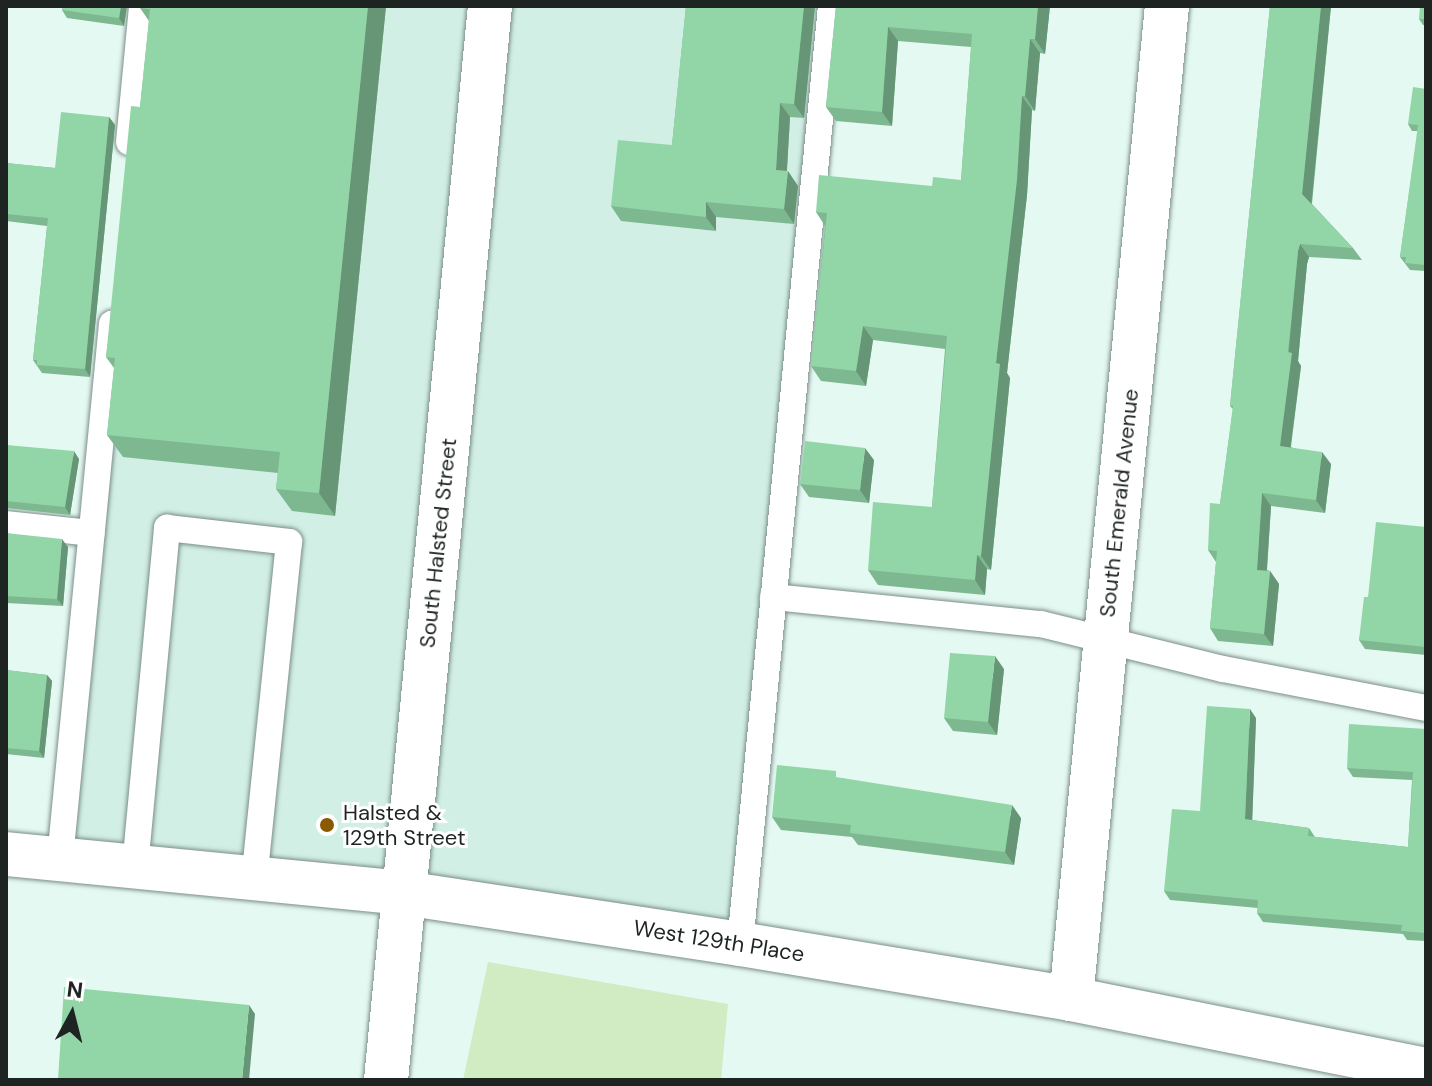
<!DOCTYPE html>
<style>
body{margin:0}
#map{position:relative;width:1432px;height:1086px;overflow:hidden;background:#e5f9f3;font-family:"DM Sans",sans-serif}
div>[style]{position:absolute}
.built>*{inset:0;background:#d2efe5}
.green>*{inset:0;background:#d1ebc2}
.roads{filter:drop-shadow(0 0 2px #7b8e88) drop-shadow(0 0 2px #7b8e88)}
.service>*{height:26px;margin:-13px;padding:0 13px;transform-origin:13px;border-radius:13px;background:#fff}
.minor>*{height:44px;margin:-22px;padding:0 22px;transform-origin:22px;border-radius:22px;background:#fff}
.primary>*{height:44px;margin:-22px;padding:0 22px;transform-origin:22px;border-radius:22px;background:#fff}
.wall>*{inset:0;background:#7eb890}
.shaded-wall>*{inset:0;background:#669676}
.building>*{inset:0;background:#92d6a8}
.dots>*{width:22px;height:22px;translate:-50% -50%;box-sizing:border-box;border:4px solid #fff;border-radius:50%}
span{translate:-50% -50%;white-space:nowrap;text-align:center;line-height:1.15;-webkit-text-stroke:6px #fff;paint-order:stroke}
.street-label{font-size:22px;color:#1d2422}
.poi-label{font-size:22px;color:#1d2422}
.left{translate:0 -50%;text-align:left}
.frame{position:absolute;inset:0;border:8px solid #1d2422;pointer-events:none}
.north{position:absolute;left:32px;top:974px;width:80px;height:80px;-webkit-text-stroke:6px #fff;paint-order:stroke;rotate:7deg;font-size:22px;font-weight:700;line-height:32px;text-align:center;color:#1d2422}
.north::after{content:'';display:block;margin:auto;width:28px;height:36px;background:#1d2422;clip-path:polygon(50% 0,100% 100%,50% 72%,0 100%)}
</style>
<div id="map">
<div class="built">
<i style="clip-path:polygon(151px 6px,825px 6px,734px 938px,73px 851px)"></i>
</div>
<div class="green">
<i style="clip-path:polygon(488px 962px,728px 1004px,721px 1080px,463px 1080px)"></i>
</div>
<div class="roads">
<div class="service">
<i style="left:129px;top:142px;width:137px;rotate:-84.5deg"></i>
<i style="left:6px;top:524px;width:86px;rotate:6deg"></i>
<i style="left:773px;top:597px;width:269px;rotate:5.8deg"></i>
<i style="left:1041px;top:624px;width:187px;rotate:13.9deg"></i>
<i style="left:1223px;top:669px;width:207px;rotate:10.9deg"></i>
<i style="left:60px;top:859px;width:538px;rotate:-84.45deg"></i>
<i style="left:135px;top:867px;width:341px;rotate:-84.6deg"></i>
<i style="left:167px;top:528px;width:123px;rotate:6.5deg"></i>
<i style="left:289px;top:542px;width:338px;rotate:95.9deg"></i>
<i style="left:740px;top:944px;width:942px;rotate:-84.46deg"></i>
</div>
<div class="minor">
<i style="left:6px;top:854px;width:400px;rotate:5.6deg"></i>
<i style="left:404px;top:893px;width:340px;rotate:8.6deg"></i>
<i style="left:740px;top:944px;width:336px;rotate:9.4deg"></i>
<i style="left:1071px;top:999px;width:362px;rotate:11.3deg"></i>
<i style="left:1071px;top:999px;width:998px;rotate:-84.48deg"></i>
</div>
<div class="primary">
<i style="left:386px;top:1080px;width:1079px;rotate:-84.47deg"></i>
</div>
</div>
<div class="wall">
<i style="clip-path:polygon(63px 6px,127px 6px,124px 26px,67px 18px,62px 10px)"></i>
<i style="clip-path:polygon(140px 6px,386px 6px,335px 516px,292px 511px,276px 489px,278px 473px,123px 457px,107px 435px,114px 368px,106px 357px,140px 107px,149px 21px,140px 8px)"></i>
<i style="clip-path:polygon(686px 6px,815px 6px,804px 118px,790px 117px,787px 171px,798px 186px,794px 224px,716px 217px,716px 231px,621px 221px,611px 206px,672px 145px)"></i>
<i style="clip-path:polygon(836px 6px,1050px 6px,1045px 54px,1040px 53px,1035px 111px,1032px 110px,1027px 195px,1007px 373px,1010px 378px,991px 570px,987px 569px,985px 595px,878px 585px,868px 570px,932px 507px,945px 349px,873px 340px,866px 386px,821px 381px,811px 366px,825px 226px,816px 212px,961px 180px,971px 47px,898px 41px,892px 126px,836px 121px,826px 107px)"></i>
<i style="clip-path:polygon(1270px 6px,1331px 6px,1312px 204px,1353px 248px,1362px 260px,1309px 257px,1307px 264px,1298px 361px,1301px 366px,1291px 447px,1331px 464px,1325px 513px,1271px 506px,1267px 570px,1270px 571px,1279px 584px,1273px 646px,1218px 641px,1210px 628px,1216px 562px,1208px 550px,1220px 504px,1233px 409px,1230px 406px)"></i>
<i style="clip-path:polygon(1426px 6px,1426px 26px,1423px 25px,1419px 19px)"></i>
<i style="clip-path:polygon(1426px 89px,1426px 271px,1410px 270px,1400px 257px,1418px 131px,1412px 131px,1408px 124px)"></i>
<i style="clip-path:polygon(109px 117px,115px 125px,90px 377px,42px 373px,33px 360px,47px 226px,6px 221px,6px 163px,55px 168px)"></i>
<i style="clip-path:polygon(6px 445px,79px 459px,70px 515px,6px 508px)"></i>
<i style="clip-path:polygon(874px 460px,869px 503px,809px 497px,800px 484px)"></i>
<i style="clip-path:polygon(1426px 527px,1426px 655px,1365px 649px,1359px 640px,1368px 597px)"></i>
<i style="clip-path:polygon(6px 533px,68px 547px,63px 606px,6px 603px)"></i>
<i style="clip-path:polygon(1004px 669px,997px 735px,953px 731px,944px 718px)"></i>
<i style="clip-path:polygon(6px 670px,47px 675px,52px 681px,44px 758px,6px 754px)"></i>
<i style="clip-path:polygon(1256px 718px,1252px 820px,1309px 828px,1315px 837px,1408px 847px,1412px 780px,1353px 777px,1347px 768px,1426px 729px,1426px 941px,1407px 940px,1403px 934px,1263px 922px,1257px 913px,1258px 908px,1170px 900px,1164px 891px,1200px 811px)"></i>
<i style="clip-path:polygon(841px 778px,1021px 818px,1014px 865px,858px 845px,852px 837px,781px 830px,772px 817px)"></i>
</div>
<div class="shaded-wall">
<i style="clip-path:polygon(121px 6px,127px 6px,124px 26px,119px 18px)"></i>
<i style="clip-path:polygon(368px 6px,386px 6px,335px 516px,319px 493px)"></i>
<i style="clip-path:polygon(804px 6px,815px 6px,804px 118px,794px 104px)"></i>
<i style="clip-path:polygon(1038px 6px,1050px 6px,1045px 54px,1035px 39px)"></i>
<i style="clip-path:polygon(1321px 6px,1331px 6px,1311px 207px,1302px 194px)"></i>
<i style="clip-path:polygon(888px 27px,898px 41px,892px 126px,882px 112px)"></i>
<i style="clip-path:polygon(1030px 39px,1040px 53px,1035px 111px,1025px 96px)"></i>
<i style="clip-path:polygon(1022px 96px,1032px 110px,1027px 195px,1007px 373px,1010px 378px,991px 570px,981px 556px,996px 363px)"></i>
<i style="clip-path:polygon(780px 103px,790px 117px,786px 184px,776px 170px)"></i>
<i style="clip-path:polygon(109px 117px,115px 125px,90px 377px,85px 369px)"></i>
<i style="clip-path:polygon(788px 171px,798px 186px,794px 224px,784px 209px)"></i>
<i style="clip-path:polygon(706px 202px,716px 217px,716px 231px,706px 217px)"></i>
<i style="clip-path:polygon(1300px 244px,1309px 257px,1307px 264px,1298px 361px,1301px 366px,1289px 458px,1280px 446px,1298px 251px)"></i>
<i style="clip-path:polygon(863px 326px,873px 340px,866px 386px,856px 371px)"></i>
<i style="clip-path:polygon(865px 448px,874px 460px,869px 503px,860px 490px)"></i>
<i style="clip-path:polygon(74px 451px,79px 459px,70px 515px,65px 507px)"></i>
<i style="clip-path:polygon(1322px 452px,1331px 464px,1325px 513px,1316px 500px)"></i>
<i style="clip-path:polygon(1262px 493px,1271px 506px,1266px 582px,1257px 570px)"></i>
<i style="clip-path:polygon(62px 539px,68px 547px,63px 606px,57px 599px)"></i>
<i style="clip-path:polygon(977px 555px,987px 569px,985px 595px,975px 580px)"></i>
<i style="clip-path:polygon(1270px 571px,1279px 584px,1273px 646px,1264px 634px)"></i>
<i style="clip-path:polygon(995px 656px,1004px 669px,997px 735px,988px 722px)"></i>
<i style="clip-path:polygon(47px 675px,52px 681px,44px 758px,39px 751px)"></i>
<i style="clip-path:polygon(1250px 709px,1256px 718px,1252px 827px,1245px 819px)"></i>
<i style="clip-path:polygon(1012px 805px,1021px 818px,1014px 865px,1005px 852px)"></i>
<i style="clip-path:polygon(249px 1005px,255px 1014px,249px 1080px,242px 1080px)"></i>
</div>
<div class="building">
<i style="clip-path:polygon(63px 6px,121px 6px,119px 18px,62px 10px)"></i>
<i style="clip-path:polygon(140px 6px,368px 6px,319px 493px,276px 489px,280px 452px,107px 435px,115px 358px,106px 357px,131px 106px,140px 107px,150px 9px,140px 8px)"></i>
<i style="clip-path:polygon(686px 6px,804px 6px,794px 104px,780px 103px,776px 170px,788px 171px,784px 209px,706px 202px,706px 217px,611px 206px,618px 140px,672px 145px)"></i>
<i style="clip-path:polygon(836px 6px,1038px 6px,1035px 39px,1030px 39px,1025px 96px,1022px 96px,1017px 180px,996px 363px,1000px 364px,981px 556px,977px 555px,975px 580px,868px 570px,873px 502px,932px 507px,947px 336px,863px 326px,856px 371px,811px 366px,827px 213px,816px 212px,819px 175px,932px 186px,933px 177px,961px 180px,972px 34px,888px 27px,882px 112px,826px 107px)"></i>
<i style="clip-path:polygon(1270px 6px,1321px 6px,1302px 194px,1353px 248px,1300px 244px,1298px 251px,1288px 352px,1292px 353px,1280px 446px,1322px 452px,1316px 500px,1262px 493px,1257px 570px,1270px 571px,1264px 634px,1210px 628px,1217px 551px,1208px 550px,1210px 503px,1220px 504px,1233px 406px,1230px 406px)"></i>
<i style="clip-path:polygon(1420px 6px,1426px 6px,1426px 19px,1419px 19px)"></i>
<i style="clip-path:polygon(1413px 87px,1426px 89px,1426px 265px,1405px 263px,1406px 257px,1400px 257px,1418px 125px,1408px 124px)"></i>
<i style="clip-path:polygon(61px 112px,109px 117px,85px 369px,37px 365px,37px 360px,33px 360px,48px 218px,6px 214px,6px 163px,55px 168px)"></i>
<i style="clip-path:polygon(805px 441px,865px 448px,860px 490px,800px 484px)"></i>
<i style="clip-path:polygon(6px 445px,74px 451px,65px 507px,6px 501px)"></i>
<i style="clip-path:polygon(1376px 522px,1426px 527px,1426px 647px,1359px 640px,1364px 597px,1368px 597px)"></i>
<i style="clip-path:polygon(6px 533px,62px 539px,57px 599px,6px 596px)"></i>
<i style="clip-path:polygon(950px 653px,995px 656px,988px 722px,944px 718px)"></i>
<i style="clip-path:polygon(6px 670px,47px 675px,39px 751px,6px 748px)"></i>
<i style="clip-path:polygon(1207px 706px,1250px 709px,1245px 819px,1309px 828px,1308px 836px,1408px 847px,1413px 772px,1347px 768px,1349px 724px,1426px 729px,1426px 933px,1401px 931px,1402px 925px,1257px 913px,1258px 900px,1164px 891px,1172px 809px,1200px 811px)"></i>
<i style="clip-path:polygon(777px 765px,836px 771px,836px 777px,1012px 805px,1005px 852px,850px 833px,851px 825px,772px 817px)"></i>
<i style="clip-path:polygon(64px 987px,249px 1005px,242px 1080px,58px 1080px)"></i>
</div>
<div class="dots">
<i style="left:327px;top:825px;background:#895a00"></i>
</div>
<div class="street-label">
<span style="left:1119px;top:503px;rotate:-84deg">South Emerald Avenue</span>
<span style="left:438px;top:543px;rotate:-84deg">South Halsted Street</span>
<span style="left:719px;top:941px;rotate:9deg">West 129th Place</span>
</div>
<div class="poi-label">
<span class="left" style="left:343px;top:825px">Halsted &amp;<br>129th Street</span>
</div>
<div class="frame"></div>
<div class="north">N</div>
</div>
